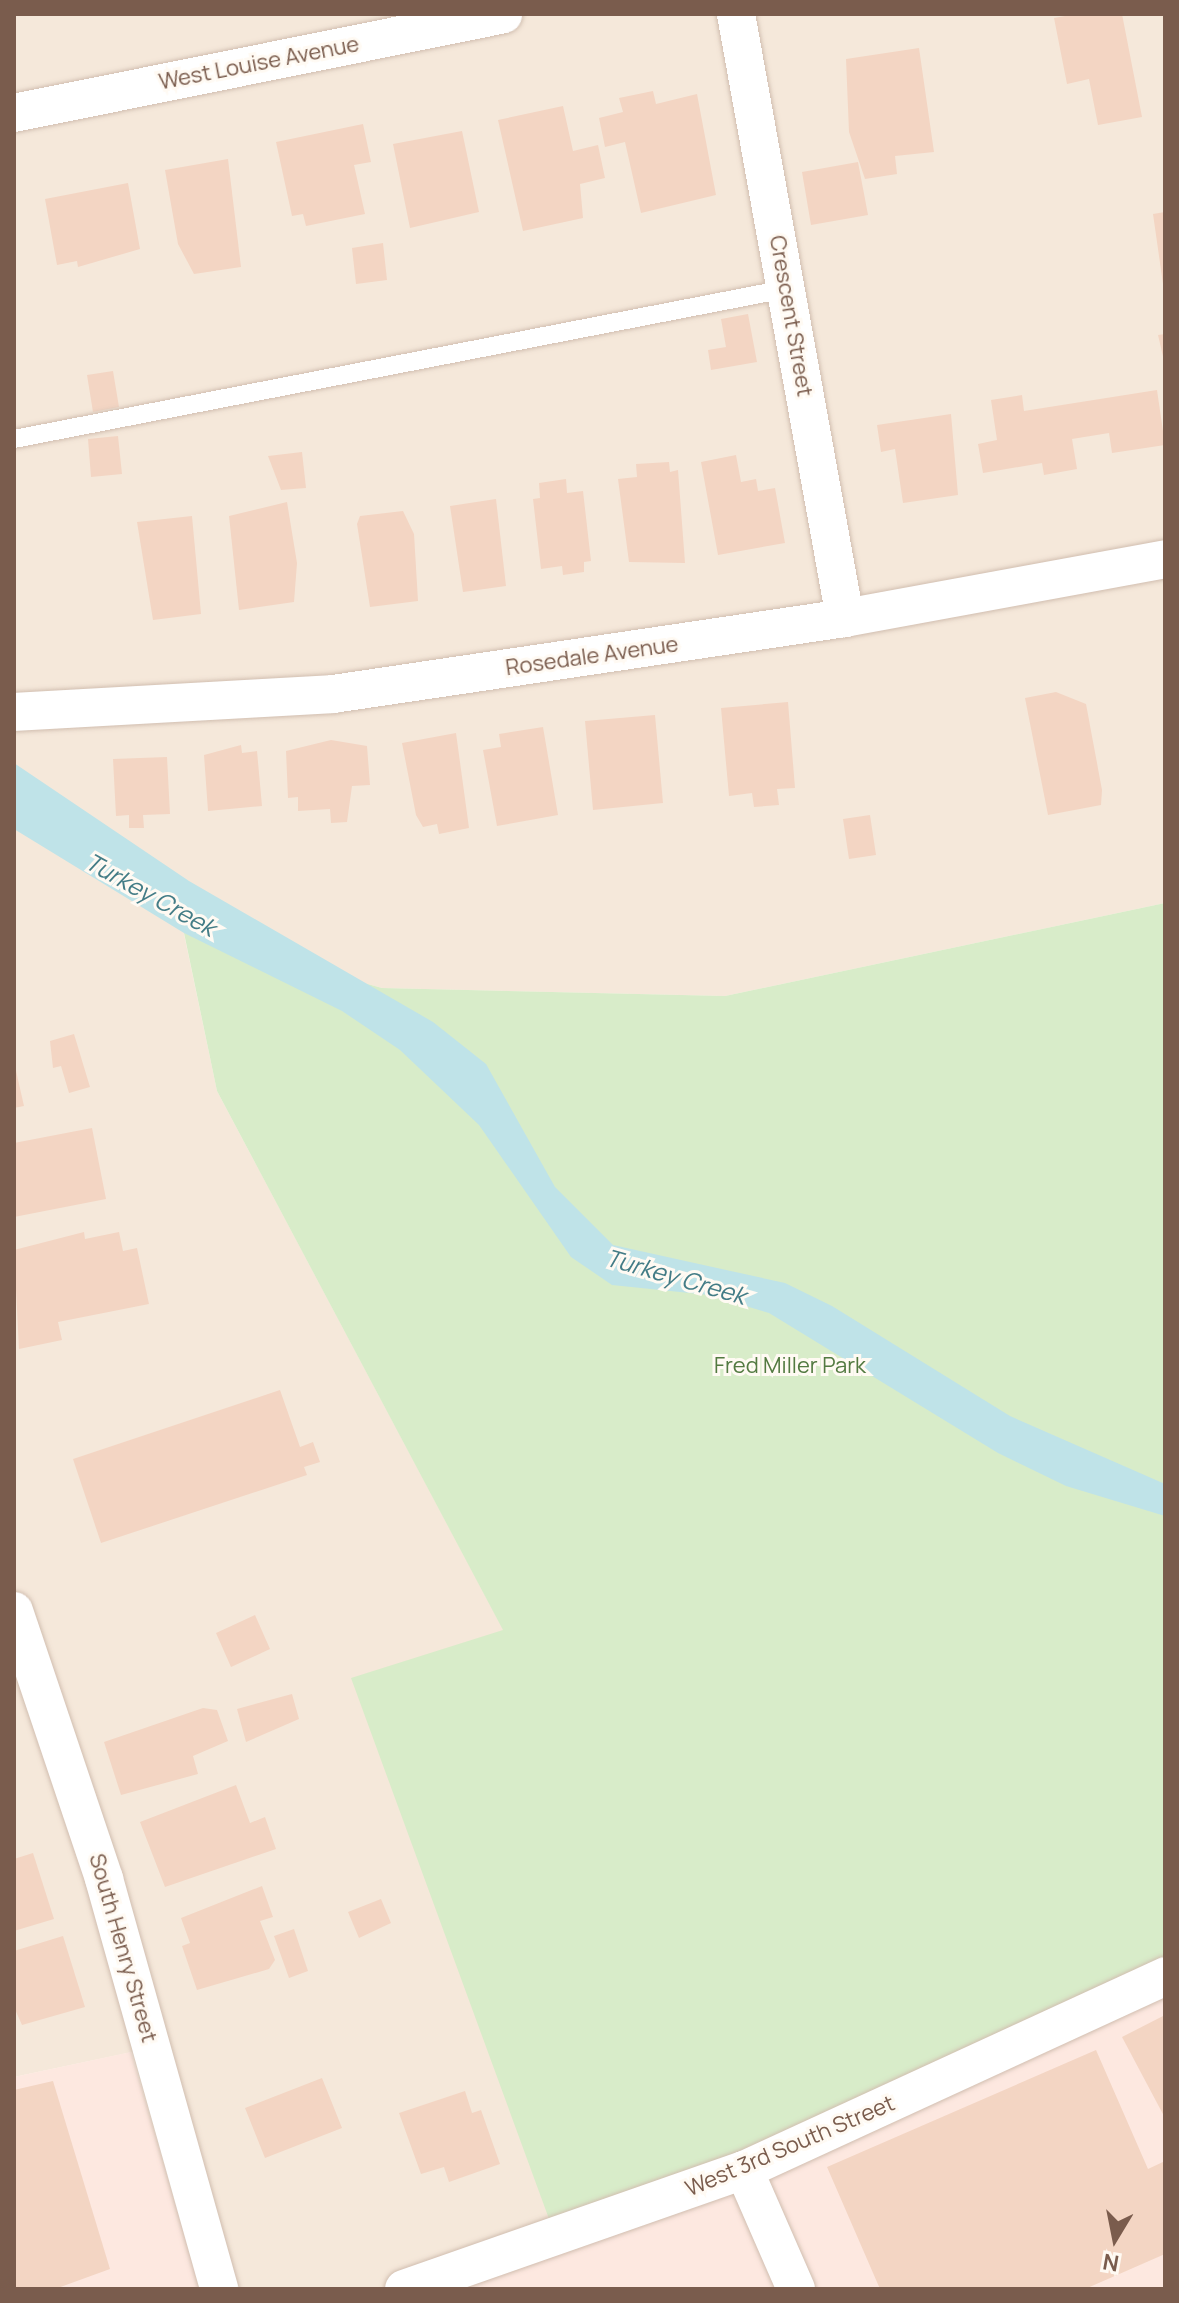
<!DOCTYPE html>
<style>
body{margin:0}
#map{position:relative;width:1179px;height:2303px;overflow:hidden;background:#fdf6ec;font-family:Manrope,sans-serif}
div>[style]{position:absolute}
.residential>*{inset:0;background:#f5e8da}
.commercial>*{inset:0;background:#fde8e0}
.green>*{inset:0;background:#d8ecc9}
.water>*{inset:0;background:#bfe3e8}
.building>*{inset:0;background:#f3d5c3}
.roads{filter:drop-shadow(0 0 2px #d1beb0) drop-shadow(0 0 2px #d1beb0)}
.service>*{height:18px;margin:-9px;padding:0 9px;transform-origin:9px;border-radius:9px;background:#fff}
.minor>*{height:38px;margin:-19px;padding:0 19px;transform-origin:19px;border-radius:19px;background:#fff}
span{translate:-50% -50%;white-space:nowrap;text-align:center;line-height:1.15;-webkit-text-stroke:6px #fffaf3;paint-order:stroke}
.street-label{font-size:22px;color:#7a5c4d}
.park-label{font-size:22px;color:#537a41}
.water-label{font-size:24px;color:#437c86;font-style:italic}
.frame{position:absolute;inset:0;border:16px solid #7a5c4d;pointer-events:none}
.north{position:absolute;left:1075px;top:2199px;width:80px;height:80px;-webkit-text-stroke:6px #fffaf3;paint-order:stroke;rotate:190deg;font-size:22px;font-weight:700;line-height:32px;text-align:center;color:#7a5c4d}
.north::after{content:'';display:block;margin:auto;width:28px;height:36px;background:#7a5c4d;clip-path:polygon(50% 0,100% 100%,50% 72%,0 100%)}
</style>
<div id="map">
<div class="residential">
<i style="clip-path:polygon(14px 14px,1165px 14px,1165px 903px,725px 996px,382px 988px,184px 934px,217px 1091px,504px 1631px,556px 2238px,404px 2289px,219px 2289px,151px 2048px,14px 2077px)"></i>
</div>
<div class="commercial">
<i style="clip-path:polygon(1165px 1978px,1165px 2289px,445px 2289px)"></i>
<i style="clip-path:polygon(131px 2052px,200px 2289px,14px 2289px,14px 2077px)"></i>
</div>
<div class="green">
<i style="clip-path:polygon(1165px 903px,1165px 1976px,556px 2238px,351px 1678px,503px 1630px,217px 1091px,184px 933px,382px 988px,725px 996px)"></i>
</div>
<div class="water">
<i style="clip-path:polygon(14px 763px,189px 881px,433px 1022px,486px 1064px,555px 1187px,613px 1245px,785px 1283px,832px 1306px,1010px 1416px,1165px 1484px,1165px 1516px,1066px 1486px,998px 1453px,769px 1313px,709px 1295px,612px 1285px,571px 1257px,479px 1125px,400px 1050px,342px 1011px,184px 933px,14px 829px)"></i>
</div>
<div class="building">
<i style="clip-path:polygon(1076px 14px,1122px 14px,1142px 117px,1098px 125px,1089px 79px,1067px 84px,1054px 18px)"></i>
<i style="clip-path:polygon(919px 48px,934px 152px,895px 156px,897px 174px,865px 179px,849px 132px,846px 59px)"></i>
<i style="clip-path:polygon(653px 91px,656px 104px,697px 94px,716px 195px,641px 213px,625px 142px,605px 147px,599px 118px,623px 112px,619px 98px)"></i>
<i style="clip-path:polygon(563px 106px,573px 151px,598px 145px,605px 178px,580px 184px,583px 218px,523px 231px,498px 120px)"></i>
<i style="clip-path:polygon(363px 124px,371px 162px,354px 165px,365px 214px,306px 226px,303px 214px,292px 216px,276px 142px)"></i>
<i style="clip-path:polygon(462px 131px,479px 212px,410px 228px,393px 144px)"></i>
<i style="clip-path:polygon(228px 159px,241px 267px,194px 274px,178px 244px,165px 170px)"></i>
<i style="clip-path:polygon(858px 162px,868px 215px,811px 225px,802px 172px)"></i>
<i style="clip-path:polygon(128px 183px,140px 249px,78px 267px,77px 261px,57px 265px,45px 199px)"></i>
<i style="clip-path:polygon(1165px 212px,1165px 284px,1163px 284px,1153px 214px)"></i>
<i style="clip-path:polygon(383px 243px,387px 280px,356px 284px,352px 248px)"></i>
<i style="clip-path:polygon(748px 314px,757px 362px,711px 370px,708px 350px,726px 347px,721px 319px)"></i>
<i style="clip-path:polygon(1165px 334px,1165px 361px,1164px 361px,1158px 335px)"></i>
<i style="clip-path:polygon(113px 371px,119px 407px,93px 412px,87px 375px)"></i>
<i style="clip-path:polygon(1157px 390px,1165px 445px,1112px 453px,1109px 433px,1072px 439px,1077px 469px,1044px 475px,1042px 463px,983px 473px,978px 444px,997px 440px,991px 400px,1022px 395px,1024px 411px)"></i>
<i style="clip-path:polygon(951px 414px,958px 495px,903px 503px,895px 449px,881px 452px,877px 425px)"></i>
<i style="clip-path:polygon(118px 436px,122px 474px,91px 477px,88px 439px)"></i>
<i style="clip-path:polygon(302px 452px,306px 488px,281px 490px,268px 456px)"></i>
<i style="clip-path:polygon(736px 455px,741px 482px,756px 479px,758px 491px,775px 488px,785px 543px,718px 555px,701px 462px)"></i>
<i style="clip-path:polygon(669px 462px,670px 472px,678px 470px,685px 563px,629px 562px,618px 479px,637px 477px,636px 464px)"></i>
<i style="clip-path:polygon(566px 479px,567px 493px,583px 491px,591px 561px,584px 562px,584px 572px,563px 575px,562px 566px,541px 569px,533px 499px,540px 498px,539px 483px)"></i>
<i style="clip-path:polygon(496px 499px,506px 586px,463px 592px,450px 506px)"></i>
<i style="clip-path:polygon(287px 502px,297px 563px,294px 602px,239px 610px,229px 516px)"></i>
<i style="clip-path:polygon(403px 511px,414px 534px,418px 601px,370px 607px,357px 524px,360px 516px)"></i>
<i style="clip-path:polygon(192px 516px,201px 614px,153px 620px,137px 522px)"></i>
<i style="clip-path:polygon(1056px 692px,1086px 704px,1102px 790px,1101px 805px,1048px 815px,1025px 698px)"></i>
<i style="clip-path:polygon(788px 702px,795px 788px,777px 789px,779px 805px,754px 807px,752px 793px,729px 796px,721px 708px)"></i>
<i style="clip-path:polygon(655px 715px,663px 803px,593px 810px,585px 721px)"></i>
<i style="clip-path:polygon(543px 727px,558px 815px,497px 826px,483px 750px,501px 747px,499px 734px)"></i>
<i style="clip-path:polygon(456px 733px,469px 828px,439px 834px,437px 824px,423px 827px,416px 815px,402px 743px)"></i>
<i style="clip-path:polygon(331px 740px,367px 746px,370px 785px,352px 786px,347px 822px,331px 823px,330px 809px,298px 811px,298px 797px,288px 798px,286px 751px)"></i>
<i style="clip-path:polygon(241px 745px,242px 753px,257px 751px,262px 806px,208px 811px,204px 755px)"></i>
<i style="clip-path:polygon(167px 757px,170px 814px,143px 815px,144px 828px,129px 828px,129px 815px,116px 816px,113px 759px)"></i>
<i style="clip-path:polygon(870px 815px,876px 855px,849px 859px,843px 819px)"></i>
<i style="clip-path:polygon(74px 1034px,90px 1087px,69px 1093px,61px 1066px,53px 1068px,50px 1041px)"></i>
<i style="clip-path:polygon(14px 1062px,24px 1106px,14px 1108px)"></i>
<i style="clip-path:polygon(92px 1128px,106px 1199px,14px 1217px,14px 1143px)"></i>
<i style="clip-path:polygon(84px 1232px,85px 1239px,119px 1232px,123px 1251px,137px 1248px,149px 1304px,58px 1322px,62px 1340px,19px 1349px,14px 1250px)"></i>
<i style="clip-path:polygon(280px 1390px,300px 1447px,313px 1442px,320px 1462px,304px 1467px,307px 1475px,101px 1543px,73px 1459px)"></i>
<i style="clip-path:polygon(255px 1615px,270px 1649px,231px 1667px,216px 1633px)"></i>
<i style="clip-path:polygon(292px 1694px,299px 1719px,246px 1742px,237px 1709px)"></i>
<i style="clip-path:polygon(203px 1708px,217px 1710px,228px 1741px,193px 1756px,198px 1774px,121px 1795px,104px 1742px)"></i>
<i style="clip-path:polygon(236px 1785px,250px 1823px,265px 1817px,276px 1849px,165px 1887px,140px 1822px)"></i>
<i style="clip-path:polygon(33px 1853px,54px 1919px,14px 1931px,14px 1859px)"></i>
<i style="clip-path:polygon(262px 1886px,273px 1917px,260px 1921px,275px 1960px,269px 1969px,197px 1990px,182px 1946px,190px 1943px,181px 1918px)"></i>
<i style="clip-path:polygon(381px 1899px,391px 1923px,359px 1938px,348px 1912px)"></i>
<i style="clip-path:polygon(294px 1929px,308px 1971px,289px 1978px,274px 1936px)"></i>
<i style="clip-path:polygon(63px 1936px,85px 2007px,22px 2025px,14px 2007px,14px 1951px)"></i>
<i style="clip-path:polygon(1165px 2015px,1165px 2118px,1122px 2037px)"></i>
<i style="clip-path:polygon(1096px 2050px,1148px 2169px,1165px 2161px,1165px 2254px,1085px 2289px,880px 2289px,827px 2167px)"></i>
<i style="clip-path:polygon(322px 2078px,342px 2128px,265px 2158px,245px 2108px)"></i>
<i style="clip-path:polygon(53px 2081px,110px 2269px,55px 2289px,14px 2289px,14px 2090px)"></i>
<i style="clip-path:polygon(465px 2091px,472px 2113px,481px 2110px,500px 2164px,449px 2182px,444px 2167px,421px 2174px,399px 2113px)"></i>
</div>
<div class="roads">
<div class="service">
<i style="left:14px;top:439px;width:786px;rotate:-11deg"></i>
</div>
<div class="minor">
<i style="left:736px;top:14px;width:614px;rotate:79.77deg"></i>
<i style="left:14px;top:113px;width:499px;rotate:-11.4deg"></i>
<i style="left:14px;top:712px;width:320px;rotate:-3.2deg"></i>
<i style="left:333px;top:694px;width:518px;rotate:-8.44deg"></i>
<i style="left:845px;top:618px;width:325px;rotate:-10.4deg"></i>
<i style="left:14px;top:1611px;width:283px;rotate:71.4deg"></i>
<i style="left:104px;top:1879px;width:426px;rotate:74.3deg"></i>
<i style="left:744px;top:2170px;width:130px;rotate:66.4deg"></i>
<i style="left:404px;top:2289px;width:360px;rotate:-19.3deg"></i>
<i style="left:744px;top:2170px;width:464px;rotate:-24.7deg"></i>
</div>
</div>
<div class="street-label">
<span style="left:259px;top:63px;rotate:-11deg">West Louise Avenue</span>
<span style="left:791px;top:316px;rotate:80deg">Crescent Street</span>
<span style="left:592px;top:656px;rotate:-8deg">Rosedale Avenue</span>
<span style="left:123px;top:1948px;rotate:74deg">South Henry Street</span>
<span style="left:790px;top:2146px;rotate:-23deg">West 3rd South Street</span>
</div>
<div class="park-label">
<span style="left:790px;top:1366px">Fred Miller Park</span>
</div>
<div class="water-label">
<span style="left:151px;top:894px;rotate:29deg">Turkey Creek</span>
<span style="left:676px;top:1276px;rotate:16deg">Turkey Creek</span>
</div>
<div class="frame"></div>
<div class="north">N</div>
</div>
